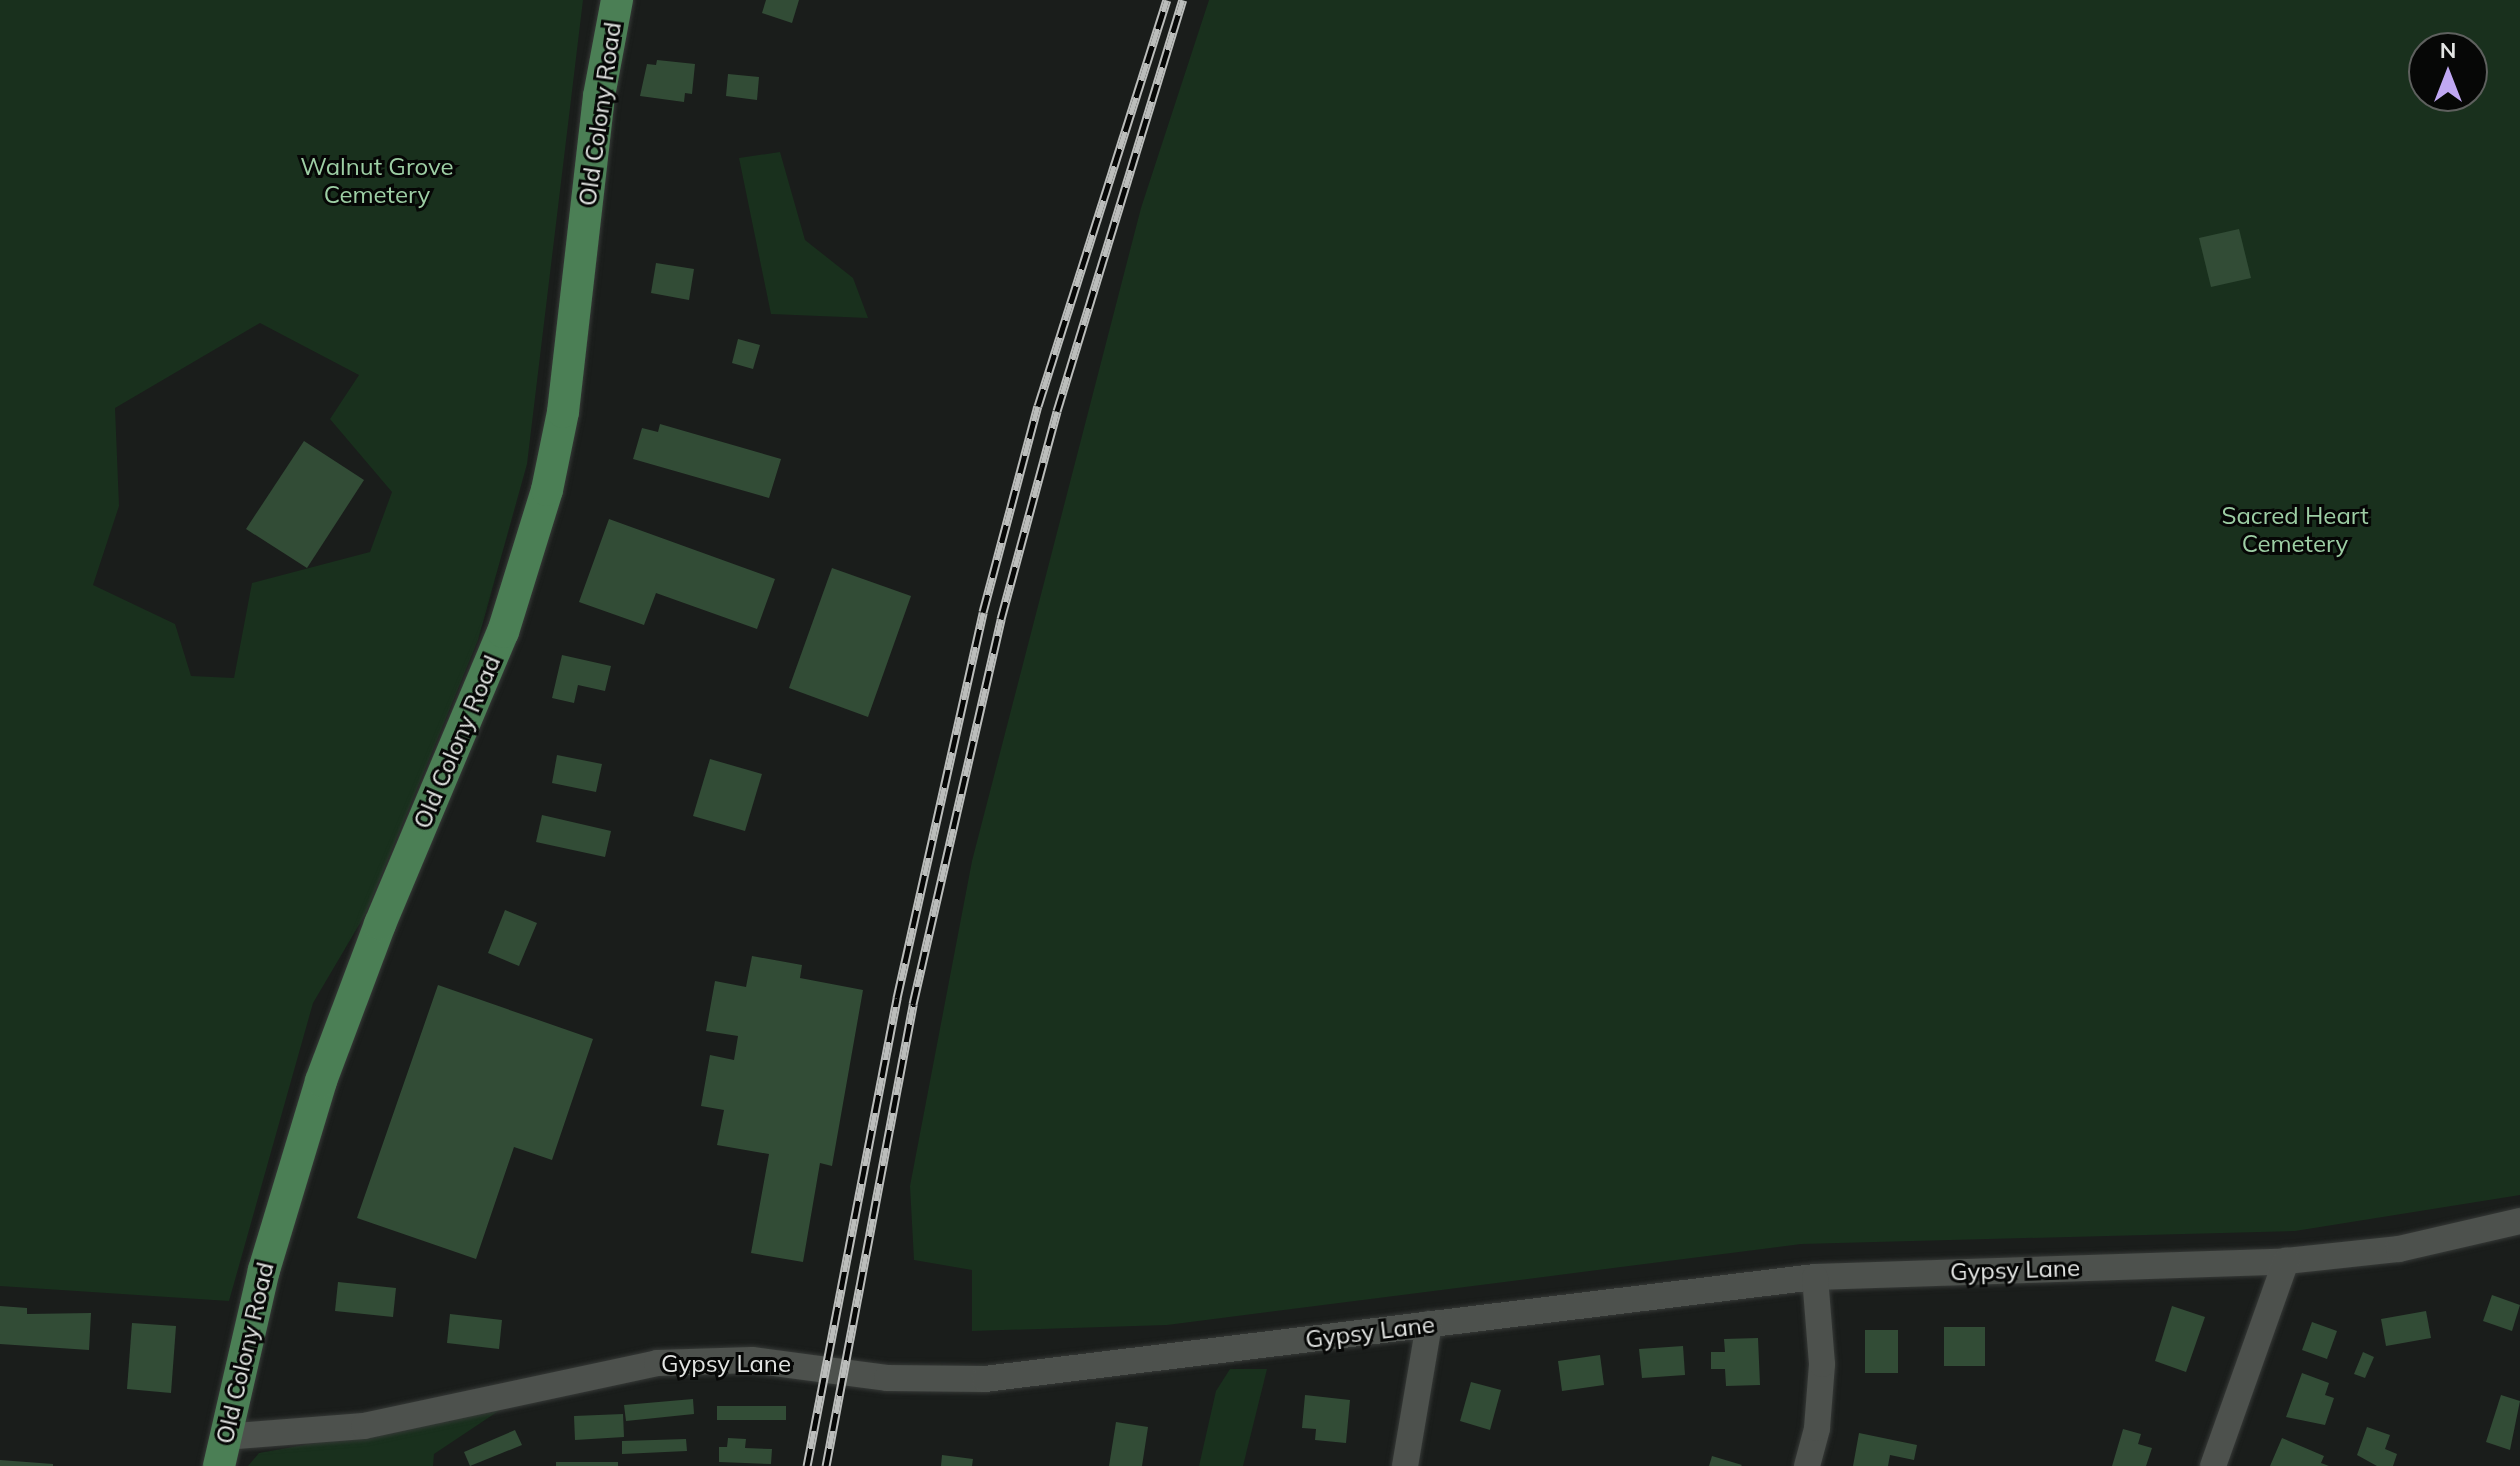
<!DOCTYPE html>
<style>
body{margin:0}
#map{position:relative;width:2520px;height:1466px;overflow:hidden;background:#1a1d1b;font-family:Mulish,sans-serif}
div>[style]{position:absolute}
.green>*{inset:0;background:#19301d}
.building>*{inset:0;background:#324c36}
.roads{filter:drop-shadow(0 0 2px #363937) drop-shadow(0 0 2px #363937)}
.minor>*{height:26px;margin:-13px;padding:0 13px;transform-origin:13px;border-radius:13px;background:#4d514d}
.major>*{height:32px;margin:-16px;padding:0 16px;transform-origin:16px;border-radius:16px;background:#4b7f55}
.rail>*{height:9px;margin-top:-4.5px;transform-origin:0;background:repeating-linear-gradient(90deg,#060706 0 18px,#bbbdbb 0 36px);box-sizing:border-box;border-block:2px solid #bbbdbb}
span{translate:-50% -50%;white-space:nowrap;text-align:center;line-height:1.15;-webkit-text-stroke:6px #060706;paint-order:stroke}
.street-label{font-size:24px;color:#e3e5e3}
.park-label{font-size:24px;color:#9dcea4}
.north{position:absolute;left:2408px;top:32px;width:80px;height:80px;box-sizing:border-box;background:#060706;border:2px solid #5e605e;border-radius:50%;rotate:0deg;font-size:22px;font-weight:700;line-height:32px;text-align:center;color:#e3e5e3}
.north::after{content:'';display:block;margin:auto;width:28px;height:36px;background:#c0a8f3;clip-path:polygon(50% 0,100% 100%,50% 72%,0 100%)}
</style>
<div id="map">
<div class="green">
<i style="clip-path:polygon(evenodd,0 0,583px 0,527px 464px,478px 640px,366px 913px,313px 1003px,229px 1301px,0 1286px,0 0,260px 323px,359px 375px,330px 419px,392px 492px,370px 552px,252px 583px,234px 678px,191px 676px,175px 624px,93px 585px,119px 506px,115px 408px,260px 323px)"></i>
<i style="clip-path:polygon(evenodd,1209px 0,2520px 0,2520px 1195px,2295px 1231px,1801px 1244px,1167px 1325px,972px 1331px,972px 1270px,914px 1260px,910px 1186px,972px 861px,1141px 208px,1209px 0,2424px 48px,2472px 48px,2472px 96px,2424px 96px,2424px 48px)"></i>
<i style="clip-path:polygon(780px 152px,805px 240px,853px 278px,868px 318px,771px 314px,739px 158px)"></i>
<i style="clip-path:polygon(1230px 1369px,1267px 1369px,1243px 1466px,1199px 1466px,1216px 1391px)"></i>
<i style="clip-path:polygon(500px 1410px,434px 1454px,433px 1466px,248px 1466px,259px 1453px)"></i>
</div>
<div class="building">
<i style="clip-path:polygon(766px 0,799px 0,792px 23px,762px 13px)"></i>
<i style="clip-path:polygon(657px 60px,695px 64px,692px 94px,685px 93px,684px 102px,640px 96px,647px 64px,656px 65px)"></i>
<i style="clip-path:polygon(728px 74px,759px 77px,757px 100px,726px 96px)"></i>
<i style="clip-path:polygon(2239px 229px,2251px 278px,2211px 287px,2199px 238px)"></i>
<i style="clip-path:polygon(656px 263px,694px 269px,689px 300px,651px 293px)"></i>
<i style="clip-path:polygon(738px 339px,760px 345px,753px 369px,732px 363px)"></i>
<i style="clip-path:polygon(660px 424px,781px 459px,769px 498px,633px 459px,642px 428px,658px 432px)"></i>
<i style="clip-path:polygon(304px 441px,364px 480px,307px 568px,246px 529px)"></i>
<i style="clip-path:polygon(609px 519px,775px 579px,757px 629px,656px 593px,644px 625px,579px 602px)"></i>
<i style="clip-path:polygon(832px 568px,911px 596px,868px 717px,789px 688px)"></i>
<i style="clip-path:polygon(562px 655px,611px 666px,605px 691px,578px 685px,574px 703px,552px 698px)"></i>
<i style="clip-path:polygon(557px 755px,602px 764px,596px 792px,552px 783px)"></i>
<i style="clip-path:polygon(710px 759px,762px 774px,745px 831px,693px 816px)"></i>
<i style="clip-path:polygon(542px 815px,611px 831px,605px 857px,536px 842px)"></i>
<i style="clip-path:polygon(505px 910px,537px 923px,519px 966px,488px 953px)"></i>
<i style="clip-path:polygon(752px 956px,802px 965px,800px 978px,863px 990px,832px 1166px,820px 1163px,803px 1262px,751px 1253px,769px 1154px,717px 1145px,724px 1110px,701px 1106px,710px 1055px,734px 1060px,738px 1036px,706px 1031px,715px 981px,746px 987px)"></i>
<i style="clip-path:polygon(438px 985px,593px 1039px,552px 1160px,514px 1147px,476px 1259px,357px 1218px)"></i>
<i style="clip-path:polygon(338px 1282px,396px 1288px,393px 1317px,335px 1311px)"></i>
<i style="clip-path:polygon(2492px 1295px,2520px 1305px,2512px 1331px,2483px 1321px)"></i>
<i style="clip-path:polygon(0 1306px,27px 1308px,27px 1314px,91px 1313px,89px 1350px,0 1344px)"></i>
<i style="clip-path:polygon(2172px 1306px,2205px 1317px,2186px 1372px,2155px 1361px)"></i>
<i style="clip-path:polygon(2426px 1311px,2431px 1338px,2386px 1346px,2381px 1319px)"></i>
<i style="clip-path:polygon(450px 1314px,502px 1320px,499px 1349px,447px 1343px)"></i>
<i style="clip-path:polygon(2312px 1322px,2337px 1331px,2327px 1359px,2302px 1350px)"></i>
<i style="clip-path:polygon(132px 1323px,176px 1326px,171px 1393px,127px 1389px)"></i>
<i style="clip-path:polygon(1944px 1327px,1985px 1327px,1985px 1366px,1944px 1366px)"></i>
<i style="clip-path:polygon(1865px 1330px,1898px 1330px,1898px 1373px,1865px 1373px)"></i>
<i style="clip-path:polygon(1758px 1338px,1760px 1385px,1726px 1386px,1725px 1369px,1711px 1369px,1711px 1352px,1725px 1352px,1724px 1339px)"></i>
<i style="clip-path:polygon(1683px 1346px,1685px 1375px,1642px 1378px,1639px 1349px)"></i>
<i style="clip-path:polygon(2363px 1352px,2374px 1357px,2365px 1378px,2354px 1374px)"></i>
<i style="clip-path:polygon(1600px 1355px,1604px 1385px,1562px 1391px,1558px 1361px)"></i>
<i style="clip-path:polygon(2302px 1373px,2329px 1383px,2325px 1395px,2334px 1398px,2325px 1425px,2286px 1417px)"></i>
<i style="clip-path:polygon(1471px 1382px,1501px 1390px,1490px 1430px,1460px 1421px)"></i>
<i style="clip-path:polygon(1305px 1395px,1350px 1400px,1346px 1443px,1315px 1440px,1316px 1429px,1302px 1428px)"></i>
<i style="clip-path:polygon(2501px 1395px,2520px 1401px,2510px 1450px,2486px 1442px)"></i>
<i style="clip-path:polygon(693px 1399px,694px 1414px,626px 1421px,624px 1405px)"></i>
<i style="clip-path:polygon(717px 1406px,786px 1406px,786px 1420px,717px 1420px)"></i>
<i style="clip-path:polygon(623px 1414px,624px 1437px,575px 1440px,574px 1416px)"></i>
<i style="clip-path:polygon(1116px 1422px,1148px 1427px,1142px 1466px,1109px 1466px)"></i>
<i style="clip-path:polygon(2367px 1427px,2390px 1435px,2385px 1449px,2397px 1454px,2393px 1466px,2377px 1466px,2357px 1455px)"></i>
<i style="clip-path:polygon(2123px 1429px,2141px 1434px,2138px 1444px,2152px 1448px,2146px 1466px,2112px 1466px)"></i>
<i style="clip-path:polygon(515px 1430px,522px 1445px,470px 1466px,464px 1452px)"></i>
<i style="clip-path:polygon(1859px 1433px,1917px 1445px,1914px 1460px,1890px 1455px,1888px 1466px,1853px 1466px)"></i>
<i style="clip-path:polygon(728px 1438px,746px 1439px,745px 1448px,772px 1449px,771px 1464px,719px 1462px,719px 1447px,727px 1447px)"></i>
<i style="clip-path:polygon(2282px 1438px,2324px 1456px,2321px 1463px,2329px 1466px,2270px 1466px)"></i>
<i style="clip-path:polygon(686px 1439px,687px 1451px,622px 1454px,622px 1441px)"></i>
<i style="clip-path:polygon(942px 1455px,973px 1459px,972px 1466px,941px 1466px)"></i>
<i style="clip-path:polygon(1712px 1456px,1742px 1465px,1741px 1466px,1709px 1466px)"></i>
<i style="clip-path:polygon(0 1460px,53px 1464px,53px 1466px,0 1466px)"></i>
<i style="clip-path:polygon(556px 1462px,618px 1462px,618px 1466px,556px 1466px)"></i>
</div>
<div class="roads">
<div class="minor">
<i style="left:224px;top:1437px;width:140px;rotate:-4.5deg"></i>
<i style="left:364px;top:1426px;width:300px;rotate:-12.1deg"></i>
<i style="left:657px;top:1363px;width:95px;rotate:-1.8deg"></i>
<i style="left:752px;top:1360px;width:136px;rotate:7.6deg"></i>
<i style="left:887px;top:1378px;width:98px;rotate:0.6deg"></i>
<i style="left:985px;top:1379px;width:836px;rotate:-7.01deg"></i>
<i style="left:1815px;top:1277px;width:471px;rotate:-1.9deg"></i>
<i style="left:2286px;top:1261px;width:114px;rotate:-6.1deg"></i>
<i style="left:2399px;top:1249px;width:124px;rotate:-13deg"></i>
<i style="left:1405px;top:1466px;width:144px;rotate:-80.4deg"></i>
<i style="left:1807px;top:1466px;width:39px;rotate:-75deg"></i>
<i style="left:1817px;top:1428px;width:64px;rotate:-85.5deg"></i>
<i style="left:1822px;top:1364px;width:87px;rotate:-94.6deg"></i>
<i style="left:2213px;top:1466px;width:218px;rotate:-70.4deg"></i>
</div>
<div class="major">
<i style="left:219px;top:1466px;width:201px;rotate:-77.1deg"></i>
<i style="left:264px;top:1270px;width:197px;rotate:-73.2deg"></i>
<i style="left:321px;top:1081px;width:168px;rotate:-69.4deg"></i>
<i style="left:380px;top:924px;width:317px;rotate:-67.2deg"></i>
<i style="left:503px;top:632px;width:149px;rotate:-72.8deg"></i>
<i style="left:547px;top:490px;width:80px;rotate:-78.4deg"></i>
<i style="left:563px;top:412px;width:318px;rotate:-83.5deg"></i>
<i style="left:599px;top:96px;width:98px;rotate:-79.4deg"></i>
</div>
</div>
<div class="rail">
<i style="left:807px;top:1466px;width:477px;rotate:-79.1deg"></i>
<i style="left:897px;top:998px;width:395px;rotate:-77.4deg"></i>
<i style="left:983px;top:612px;width:213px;rotate:-75.1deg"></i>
<i style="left:1038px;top:406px;width:426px;rotate:-72.4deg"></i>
<i style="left:826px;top:1466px;width:470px;rotate:-79.3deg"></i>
<i style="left:913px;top:1004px;width:395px;rotate:-77.1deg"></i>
<i style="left:1001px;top:619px;width:215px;rotate:-74.9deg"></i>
<i style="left:1057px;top:411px;width:430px;rotate:-73deg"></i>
</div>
<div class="street-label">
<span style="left:600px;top:114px;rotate:-82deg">Old Colony Road</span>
<span style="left:457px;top:742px;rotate:-67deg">Old Colony Road</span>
<span style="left:2015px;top:1270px;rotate:-2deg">Gypsy Lane</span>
<span style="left:1370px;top:1332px;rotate:-7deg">Gypsy Lane</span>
<span style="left:245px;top:1353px;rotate:-77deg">Old Colony Road</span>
<span style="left:726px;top:1364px">Gypsy Lane</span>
</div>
<div class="park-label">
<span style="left:377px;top:181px">Walnut Grove<br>Cemetery</span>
<span style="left:2295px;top:530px">Sacred Heart<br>Cemetery</span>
</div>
<div class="north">N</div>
</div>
